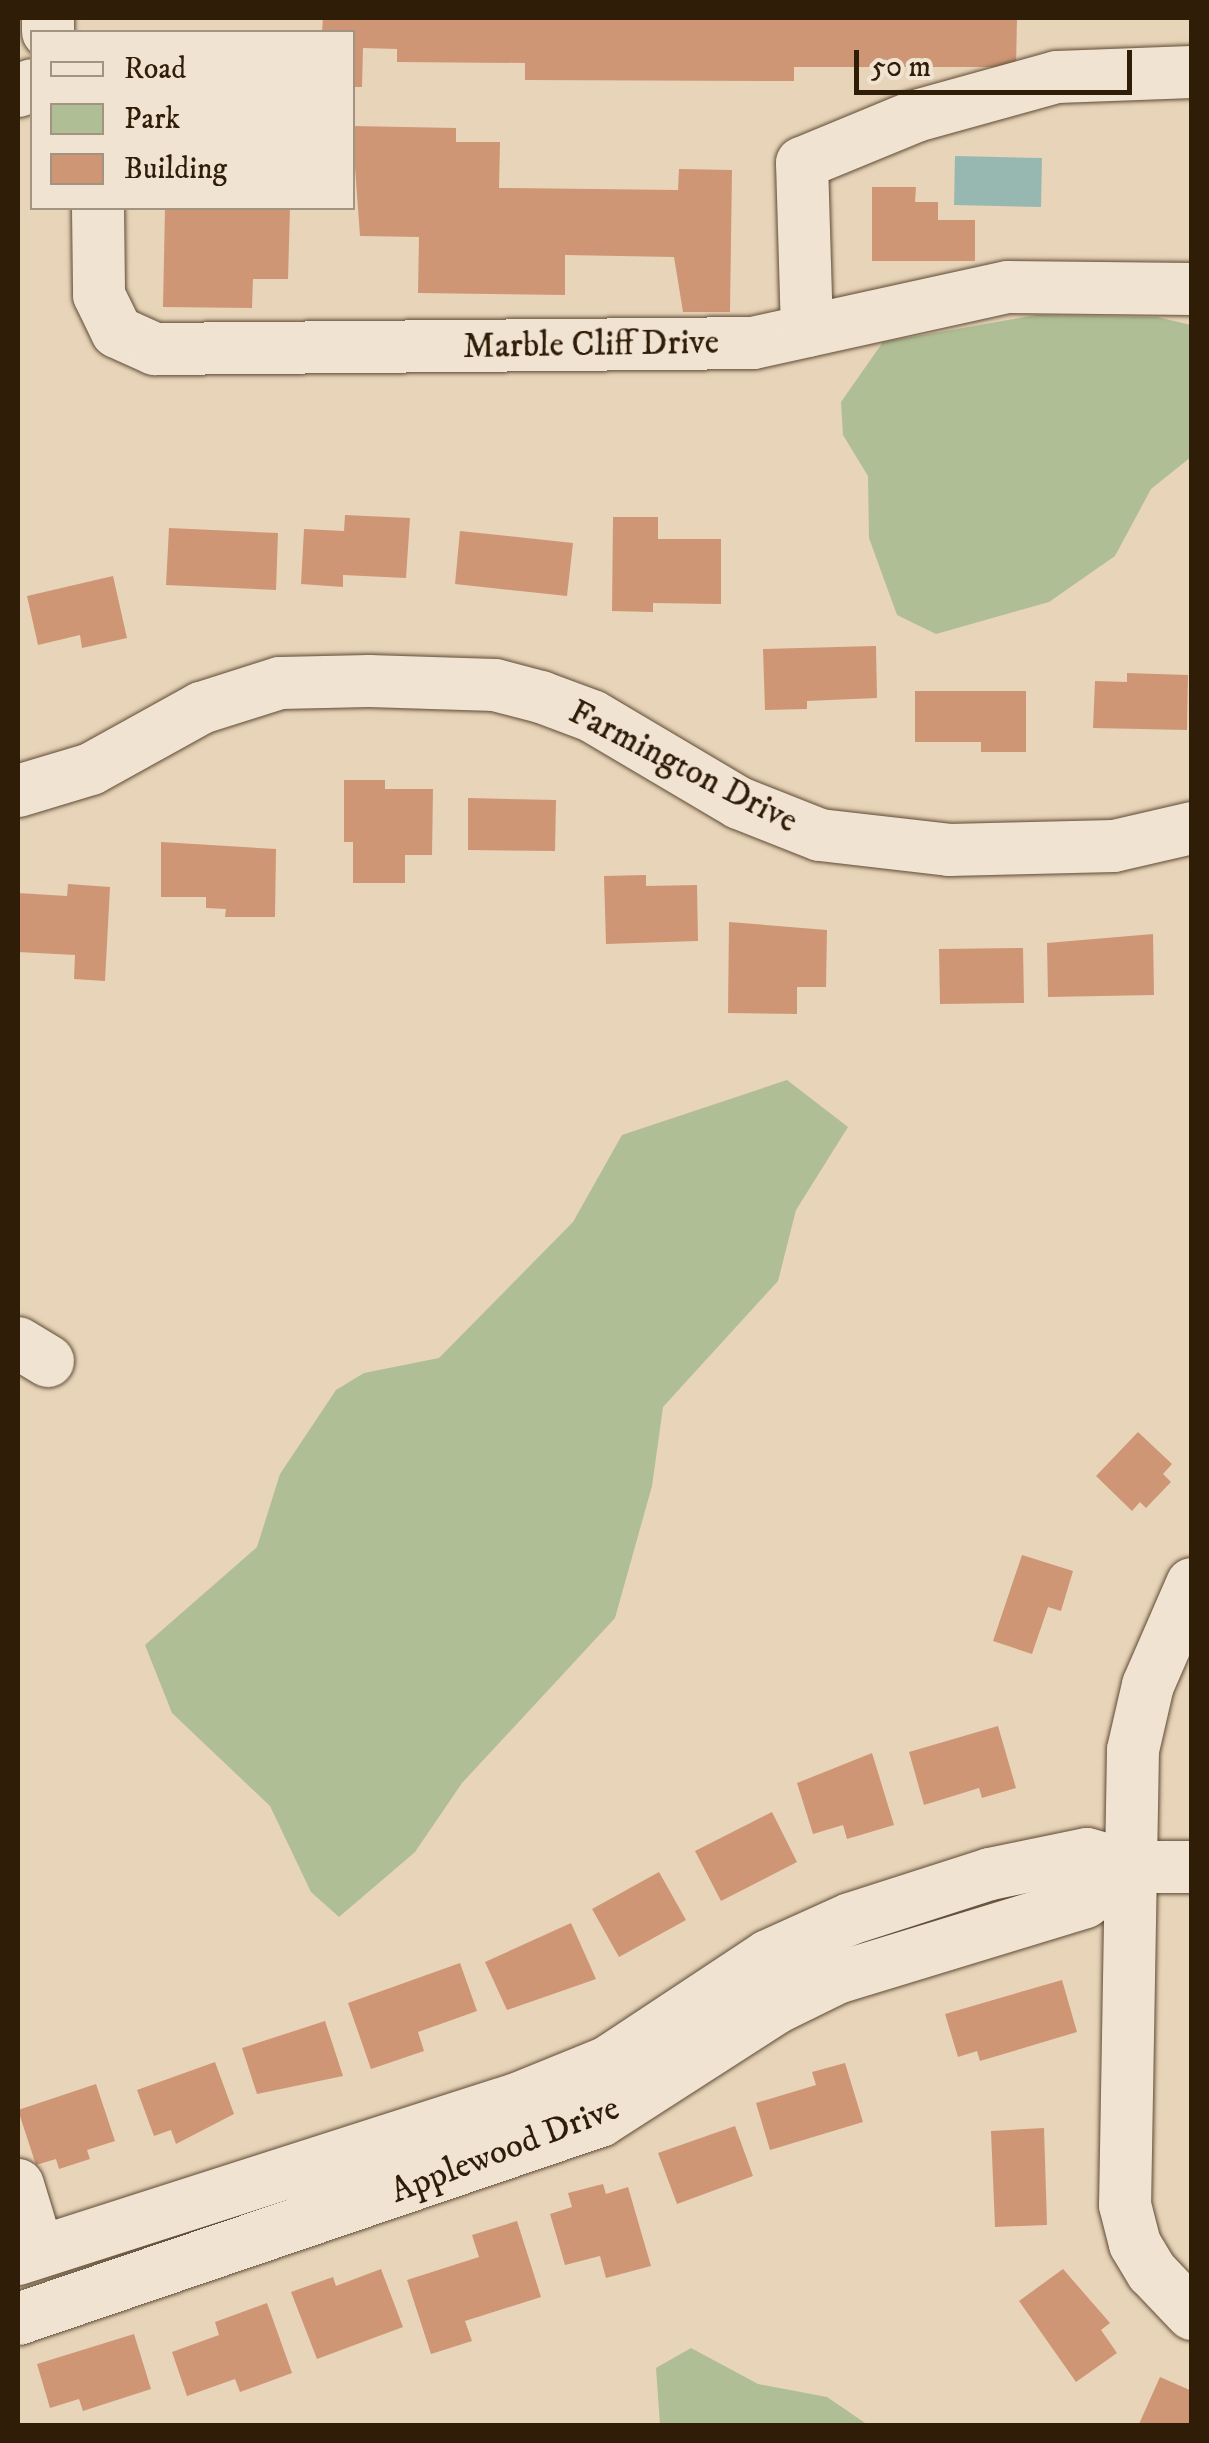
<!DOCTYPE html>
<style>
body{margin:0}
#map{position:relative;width:1209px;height:2443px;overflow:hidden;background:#e8d4b9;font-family:"IM FELL DW Pica",serif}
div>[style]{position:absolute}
.green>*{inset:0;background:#afbe94}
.water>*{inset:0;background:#97b8b1}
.building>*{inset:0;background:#cf9676}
.roads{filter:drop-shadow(0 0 2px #5e4b34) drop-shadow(0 0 2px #5e4b34)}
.minor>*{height:52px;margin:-26px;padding:0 26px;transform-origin:26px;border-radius:26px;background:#f0e3d2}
span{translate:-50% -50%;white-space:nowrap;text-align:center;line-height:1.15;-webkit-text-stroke:8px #f0e3d2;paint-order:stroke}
.street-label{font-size:35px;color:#301d08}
.frame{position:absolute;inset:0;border:20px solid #301d08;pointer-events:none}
.legend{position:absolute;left:30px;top:30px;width:325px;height:180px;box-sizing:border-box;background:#f0e3d2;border:2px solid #a39481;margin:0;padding:12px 18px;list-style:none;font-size:30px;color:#301d08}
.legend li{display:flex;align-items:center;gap:20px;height:50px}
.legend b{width:50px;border:2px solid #a39481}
.scale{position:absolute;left:854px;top:50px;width:278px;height:45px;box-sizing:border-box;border:5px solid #301d08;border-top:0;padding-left:12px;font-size:30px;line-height:35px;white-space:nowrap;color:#301d08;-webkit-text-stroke:8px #f0e3d2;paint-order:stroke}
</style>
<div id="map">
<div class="green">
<i style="clip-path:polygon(1036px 315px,1157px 317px,1191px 325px,1191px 457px,1151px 489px,1115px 556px,1049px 602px,936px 634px,897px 615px,869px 538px,868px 476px,843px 435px,841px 402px,883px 342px)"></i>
<i style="clip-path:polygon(787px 1080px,848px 1127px,796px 1210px,778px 1281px,663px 1407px,652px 1486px,615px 1618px,462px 1783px,415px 1852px,339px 1917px,311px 1892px,270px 1806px,172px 1713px,145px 1645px,257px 1547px,280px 1474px,336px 1390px,364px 1373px,439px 1358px,573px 1222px,622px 1135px)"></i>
<i style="clip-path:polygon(691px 2348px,758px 2384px,827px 2397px,868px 2425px,660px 2425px,656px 2368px)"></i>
</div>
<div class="water">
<i style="clip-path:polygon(955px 156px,1042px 158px,1041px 207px,954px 205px)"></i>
</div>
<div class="building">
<i style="clip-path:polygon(323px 18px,1017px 18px,1016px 67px,794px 67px,794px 81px,525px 80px,525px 63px,397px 62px,397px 49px,363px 48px,362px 87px,352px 87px,352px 32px,322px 32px)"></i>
<i style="clip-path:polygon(352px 126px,456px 128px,456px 142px,500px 142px,499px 188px,678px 190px,679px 169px,732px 170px,730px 312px,683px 312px,674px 257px,565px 255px,565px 295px,418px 293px,419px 237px,360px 236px)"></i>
<i style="clip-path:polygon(872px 187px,916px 187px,915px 202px,938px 202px,938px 220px,975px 220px,975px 261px,872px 261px)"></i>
<i style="clip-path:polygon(165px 208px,290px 208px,288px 279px,253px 279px,252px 308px,163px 307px)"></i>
<i style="clip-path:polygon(345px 515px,410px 518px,406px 578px,343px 575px,343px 587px,301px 584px,304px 529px,344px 531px)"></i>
<i style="clip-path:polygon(613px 517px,658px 517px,658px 539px,721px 539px,721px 604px,653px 603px,653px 612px,612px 611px)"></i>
<i style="clip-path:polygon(169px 528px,278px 533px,276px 590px,166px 585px)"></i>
<i style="clip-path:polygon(460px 531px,573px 543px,567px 596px,455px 584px)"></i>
<i style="clip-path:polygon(113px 576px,127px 638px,82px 648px,80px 635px,38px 645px,27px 596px)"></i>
<i style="clip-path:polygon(876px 646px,877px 698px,807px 701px,807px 709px,765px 710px,763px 649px)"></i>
<i style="clip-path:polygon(1127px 673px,1188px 675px,1187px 730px,1093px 728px,1095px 681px,1127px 682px)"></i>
<i style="clip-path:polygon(915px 691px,1026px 691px,1026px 752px,981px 752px,981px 742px,915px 742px)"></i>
<i style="clip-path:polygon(344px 780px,385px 780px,385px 789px,433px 789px,432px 855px,405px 855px,405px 883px,353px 883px,353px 842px,344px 842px)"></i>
<i style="clip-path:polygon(468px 798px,556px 800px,555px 851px,468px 850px)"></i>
<i style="clip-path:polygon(161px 842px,276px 849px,275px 917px,225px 917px,226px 909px,206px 908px,206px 897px,161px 897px)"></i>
<i style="clip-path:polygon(646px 875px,646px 886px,697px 885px,698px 941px,606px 944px,604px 876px)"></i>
<i style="clip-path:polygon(68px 884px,110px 887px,105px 981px,74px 979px,75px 955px,18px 952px,18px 893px,67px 896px)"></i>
<i style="clip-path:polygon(729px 922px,827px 930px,826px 987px,797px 987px,797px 1014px,728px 1013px)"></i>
<i style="clip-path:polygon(1153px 934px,1154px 995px,1048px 997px,1047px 943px)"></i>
<i style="clip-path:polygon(1023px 948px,1024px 1003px,940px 1004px,939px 949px)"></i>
<i style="clip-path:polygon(1138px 1432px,1172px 1464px,1163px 1474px,1171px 1482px,1146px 1508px,1140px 1502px,1132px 1511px,1096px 1476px)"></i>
<i style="clip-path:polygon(1022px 1555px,1073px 1571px,1061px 1611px,1048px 1607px,1032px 1654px,993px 1641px)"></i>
<i style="clip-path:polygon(998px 1726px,1016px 1788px,982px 1798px,979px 1788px,924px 1805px,909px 1752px)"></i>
<i style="clip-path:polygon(872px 1753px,894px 1825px,847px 1839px,843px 1825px,813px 1834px,797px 1783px)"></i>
<i style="clip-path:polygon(772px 1812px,797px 1862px,721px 1901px,695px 1851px)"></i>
<i style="clip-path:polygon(659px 1872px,686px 1920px,619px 1957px,592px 1909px)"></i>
<i style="clip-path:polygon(571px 1923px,596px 1979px,507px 2010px,485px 1962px)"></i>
<i style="clip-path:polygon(460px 1963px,477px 2011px,418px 2032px,424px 2051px,371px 2069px,348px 2003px)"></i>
<i style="clip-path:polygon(1062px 1980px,1077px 2032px,980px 2061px,977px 2051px,958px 2057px,945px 2014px)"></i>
<i style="clip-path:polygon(325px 2021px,343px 2076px,257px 2094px,242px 2048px)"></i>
<i style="clip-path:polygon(215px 2062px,234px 2114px,176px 2144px,171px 2130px,154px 2136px,137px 2090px)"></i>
<i style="clip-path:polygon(845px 2063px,863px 2122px,770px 2150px,756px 2103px,816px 2085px,812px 2072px)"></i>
<i style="clip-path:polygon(96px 2084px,115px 2141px,87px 2150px,90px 2159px,59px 2169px,56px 2159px,36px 2165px,18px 2110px)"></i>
<i style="clip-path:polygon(735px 2126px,753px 2176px,677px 2204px,658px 2153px)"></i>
<i style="clip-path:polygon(1044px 2128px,1047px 2225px,995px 2227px,991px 2131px)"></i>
<i style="clip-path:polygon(603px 2184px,606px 2194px,628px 2187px,651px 2266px,606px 2278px,600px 2256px,565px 2265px,550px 2214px,572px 2207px,568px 2193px)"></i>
<i style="clip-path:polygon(517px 2221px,541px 2297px,465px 2321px,472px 2341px,431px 2354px,407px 2280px,479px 2257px,472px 2235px)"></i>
<i style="clip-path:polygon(381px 2269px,403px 2327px,317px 2359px,291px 2292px,333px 2277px,336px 2286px)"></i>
<i style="clip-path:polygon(1063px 2269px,1110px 2323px,1101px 2330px,1117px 2353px,1076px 2382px,1019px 2301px)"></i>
<i style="clip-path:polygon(267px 2303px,292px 2373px,240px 2392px,235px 2379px,187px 2396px,172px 2352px,219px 2335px,215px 2322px)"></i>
<i style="clip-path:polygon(134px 2334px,151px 2389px,83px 2411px,79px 2399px,50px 2408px,37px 2364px)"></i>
<i style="clip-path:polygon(1160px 2377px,1192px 2391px,1192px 2426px,1139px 2424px)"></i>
</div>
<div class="roads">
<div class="minor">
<i style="left:48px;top:32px;width:14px;rotate:-90deg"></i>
<i style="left:18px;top:91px;width:15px;rotate:-23deg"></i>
<i style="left:98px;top:208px;width:87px;rotate:89.3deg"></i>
<i style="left:99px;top:295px;width:41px;rotate:64.1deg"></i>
<i style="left:117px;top:332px;width:42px;rotate:24.1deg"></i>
<i style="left:155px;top:349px;width:598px;rotate:-0.57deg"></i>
<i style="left:753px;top:343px;width:261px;rotate:-12.4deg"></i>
<i style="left:1008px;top:287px;width:184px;rotate:0.6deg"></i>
<i style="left:807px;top:331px;width:168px;rotate:-91.7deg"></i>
<i style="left:802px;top:163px;width:123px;rotate:-22.4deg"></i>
<i style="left:916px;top:116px;width:146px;rotate:-15.5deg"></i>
<i style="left:1057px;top:77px;width:135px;rotate:-2.1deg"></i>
<i style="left:18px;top:791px;width:76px;rotate:-16.8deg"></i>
<i style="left:91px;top:769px;width:126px;rotate:-29deg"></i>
<i style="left:201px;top:708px;width:83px;rotate:-17.6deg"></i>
<i style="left:280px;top:683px;width:89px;rotate:-1.3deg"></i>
<i style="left:369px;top:681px;width:126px;rotate:1.8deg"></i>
<i style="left:495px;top:685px;width:48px;rotate:14.6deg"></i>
<i style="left:541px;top:697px;width:54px;rotate:20.4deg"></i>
<i style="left:592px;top:716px;width:171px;rotate:30.6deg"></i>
<i style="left:739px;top:803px;width:87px;rotate:21.6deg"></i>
<i style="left:820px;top:835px;width:130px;rotate:6.6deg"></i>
<i style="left:949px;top:850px;width:165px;rotate:-1.4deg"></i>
<i style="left:1114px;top:846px;width:80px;rotate:-13deg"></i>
<i style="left:18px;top:1343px;width:35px;rotate:31deg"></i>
<i style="left:1192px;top:1584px;width:110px;rotate:113.5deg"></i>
<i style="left:1148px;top:1685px;width:67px;rotate:103deg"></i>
<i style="left:1133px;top:1750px;width:455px;rotate:91deg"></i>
<i style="left:1125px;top:2205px;width:40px;rotate:75.6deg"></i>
<i style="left:1135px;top:2244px;width:33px;rotate:59deg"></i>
<i style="left:1152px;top:2272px;width:58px;rotate:46.4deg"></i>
<i style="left:18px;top:2185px;width:69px;rotate:73.1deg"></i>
<i style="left:18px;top:2259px;width:524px;rotate:-17.78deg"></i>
<i style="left:517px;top:2099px;width:98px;rotate:-22.1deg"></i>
<i style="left:608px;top:2062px;width:192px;rotate:-33.5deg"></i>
<i style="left:768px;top:1956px;width:90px;rotate:-24.3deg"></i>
<i style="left:850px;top:1919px;width:147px;rotate:-17.8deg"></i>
<i style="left:990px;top:1874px;width:99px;rotate:-11.7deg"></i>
<i style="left:1087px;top:1854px;width:48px;rotate:15.8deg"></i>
<i style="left:1133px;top:1867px;width:59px"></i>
<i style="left:18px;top:2319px;width:615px;rotate:-18.79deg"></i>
<i style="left:600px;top:2121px;width:209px;rotate:-32.7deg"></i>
<i style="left:776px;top:2008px;width:68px;rotate:-26.2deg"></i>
<i style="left:837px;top:1978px;width:259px;rotate:-17deg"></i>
<i style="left:1085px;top:1902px;width:59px;rotate:-36.1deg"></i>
</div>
</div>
<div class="street-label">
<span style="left:591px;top:345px;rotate:-1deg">Marble Cliff Drive</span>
<span style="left:683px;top:767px;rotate:27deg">Farmington Drive</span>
<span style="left:505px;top:2150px;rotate:-21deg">Applewood Drive</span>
</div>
<div class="frame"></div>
<ul class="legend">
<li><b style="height:12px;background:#f0e3d2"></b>Road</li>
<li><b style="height:28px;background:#afbe94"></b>Park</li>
<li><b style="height:28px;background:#cf9676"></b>Building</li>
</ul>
<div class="scale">50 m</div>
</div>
